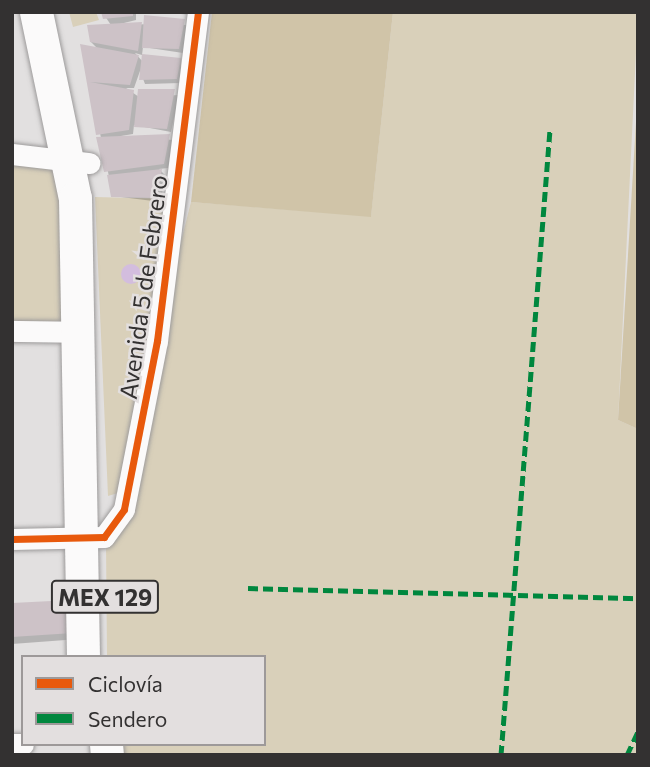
<!DOCTYPE html>
<meta charset="utf-8">
<style>
body{margin:0}
#map{position:relative;width:650px;height:767px;overflow:hidden;background:#e2e0e0;font-family:Commissioner,sans-serif}
div>[style]{position:absolute}
.green>*{inset:0;background:#d9d0ba}
.forest>*{inset:0;background:#d0c4a8}
.water>*{inset:0;background:#d3bdde}
.round{border-radius:50%}
.shadow>*{inset:0;background:#0003}
.building>*{inset:0;background:#cdc2c7}
.roads{filter:drop-shadow(0 0 2px #9d9b9b) drop-shadow(0 0 2px #9d9b9b)}
.minor>*{height:21px;margin:-10.5px;padding:0 10.5px;transform-origin:10.5px;border-radius:10.5px;background:#fbfafa}
.primary>*{height:33px;margin:-16.5px;padding:0 16.5px;transform-origin:16.5px;border-radius:16.5px;background:#fbfafa}
.quiet>*{height:5px;margin-top:-2.5px;transform-origin:0;background:repeating-linear-gradient(90deg,#00873e 0 10px,transparent 0 15px)}
.cycleway>*{height:7px;margin:-3.5px;padding:0 3.5px;transform-origin:3.5px;border-radius:3.5px;background:#e8590c}
span{translate:-50% -50%;white-space:nowrap;text-align:center;line-height:1.15;-webkit-text-stroke:5px #e3dfdf;paint-order:stroke}
.shield-label span{padding:2px 5px;background:#e3dfdf;border:2px solid;border-radius:5px;-webkit-text-stroke-width:0}
.shield-label{font-size:23px;color:#333131;font-weight:700}
.street-label{font-size:24px;color:#333131}
.frame{position:absolute;inset:0;border:14px solid #333131;pointer-events:none}
.legend{position:absolute;left:21px;top:655px;width:245px;height:91px;box-sizing:border-box;background:#e3dfdf;border:2px solid #9d9999;margin:0;padding:9px 12px;list-style:none;font-size:21px;color:#333131}
.legend li{display:flex;align-items:center;gap:14px;height:35px}
.legend b{width:35px;border:2px solid #9d9999}
</style>
<div id="map">
<div class="green">
<i style="clip-path:polygon(69px 12px,96px 12px,99px 20px,73px 27px)"></i>
<i style="clip-path:polygon(393px 12px,638px 12px,618px 420px,638px 429px,638px 755px,109px 755px,109px 744px,264px 744px,264px 657px,107px 657px,106px 544px,118px 493px,108px 496px,95px 197px,174px 199px,137px 416px,191px 202px,371px 216px)"></i>
<i style="clip-path:polygon(12px 161px,60px 164px,77px 325px,12px 324px)"></i>
</div>
<div class="forest">
<i style="clip-path:polygon(212px 12px,393px 12px,371px 217px,191px 202px)"></i>
<i style="clip-path:polygon(638px 89px,638px 429px,618px 420px)"></i>
</div>
<div class="water">
<i class="round" style="left:121px;top:264px;width:20px;height:20px"></i>
</div>
<div class="shadow">
<i style="clip-path:polygon(102px 12px,136px 12px,136px 20px,120px 24px,189px 25px,183px 53px,143px 47px,142px 55px,135px 53px,143px 62px,181px 59px,181px 83px,145px 84px,140px 71px,134px 88px,126px 88px,139px 97px,179px 95px,171px 132px,134px 125px,133px 134px,121px 136px,173px 140px,168px 168px,159px 169px,165px 175px,161px 202px,113px 196px,82px 46px,99px 50px,91px 42px,111px 25px)"></i>
<i style="clip-path:polygon(154px 12px,195px 12px,194px 15px)"></i>
<i style="clip-path:polygon(12px 605px,79px 639px,12px 644px)"></i>
</div>
<div class="building">
<i style="clip-path:polygon(101px 12px,133px 12px,133px 16px,103px 19px)"></i>
<i style="clip-path:polygon(144px 15px,185px 19px,179px 49px,142px 48px)"></i>
<i style="clip-path:polygon(142px 22px,138px 51px,90px 42px,87px 25px)"></i>
<i style="clip-path:polygon(80px 44px,139px 55px,130px 85px,90px 82px,134px 90px,129px 130px,96px 135px)"></i>
<i style="clip-path:polygon(142px 54px,181px 58px,177px 79px,139px 80px)"></i>
<i style="clip-path:polygon(138px 89px,175px 89px,167px 129px,134px 127px)"></i>
<i style="clip-path:polygon(170px 134px,164px 164px,104px 172px,96px 137px)"></i>
<i style="clip-path:polygon(162px 169px,157px 198px,111px 197px,107px 175px)"></i>
<i style="clip-path:polygon(71px 600px,73px 633px,12px 637px,12px 603px)"></i>
</div>
<div class="roads">
<div class="minor">
<i style="left:12px;top:154px;width:78px;rotate:6.7deg"></i>
<i style="left:12px;top:331px;width:69px;rotate:0.8deg"></i>
<i style="left:12px;top:539px;width:92px;rotate:-1.2deg"></i>
<i style="left:104px;top:537px;width:34px;rotate:-54deg"></i>
<i style="left:124px;top:509px;width:171px;rotate:-78.9deg"></i>
<i style="left:157px;top:341px;width:332px;rotate:-82.9deg"></i>
<i style="left:12px;top:744px;width:11px"></i>
</div>
<div class="primary">
<i style="left:36px;top:12px;width:190px;rotate:78.2deg"></i>
<i style="left:75px;top:198px;width:459px;rotate:89deg"></i>
<i style="left:106px;top:744px;width:11px;rotate:85deg"></i>
</div>
</div>
<div class="quiet">
<i style="left:248px;top:588px;width:390px;rotate:1.5deg"></i>
<i style="left:501px;top:755px;width:628px;rotate:-85.52deg"></i>
<i style="left:627px;top:755px;width:26px;rotate:-65deg"></i>
</div>
<div class="cycleway">
<i style="left:12px;top:539px;width:92px;rotate:-1.2deg"></i>
<i style="left:104px;top:537px;width:34px;rotate:-54deg"></i>
<i style="left:124px;top:509px;width:171px;rotate:-78.9deg"></i>
<i style="left:157px;top:341px;width:332px;rotate:-82.9deg"></i>
</div>
<div class="shield-label">
<span style="left:105px;top:597px">MEX 129</span>
</div>
<div class="street-label">
<span style="left:143px;top:287px;rotate:-82deg">Avenida 5 de Febrero</span>
</div>
<div class="frame"></div>
<ul class="legend">
<li><b style="height:9px;background:#e8590c"></b>Ciclovía</li>
<li><b style="height:9px;background:#00873e"></b>Sendero</li>
</ul>
</div>
